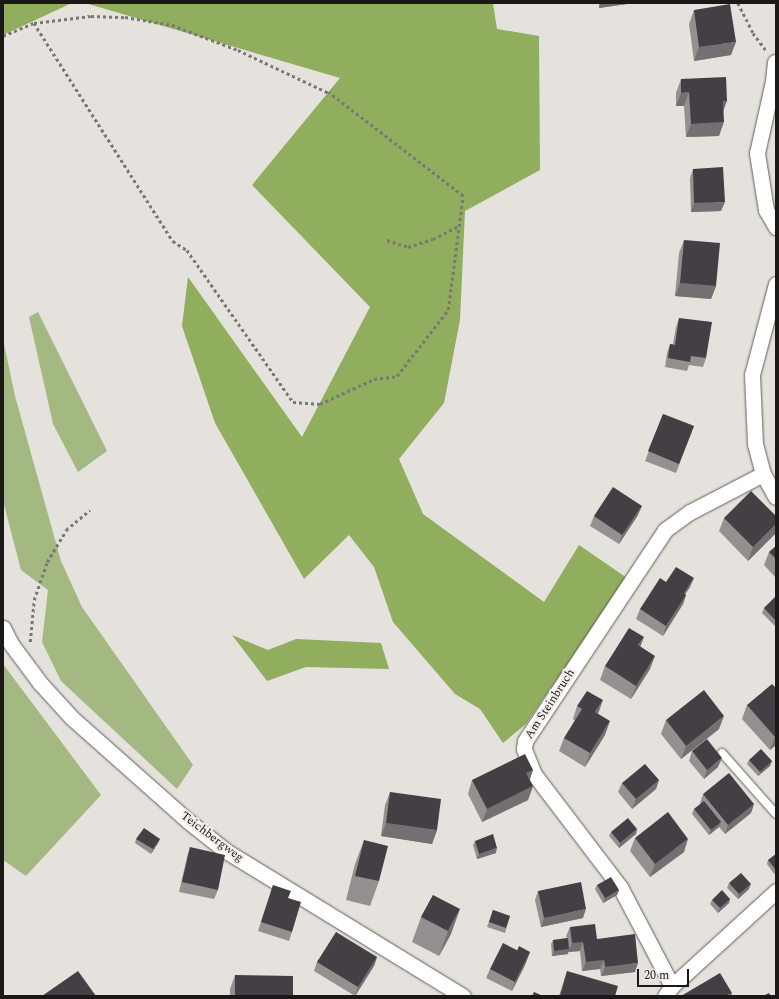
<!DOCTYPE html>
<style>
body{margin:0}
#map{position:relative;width:779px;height:999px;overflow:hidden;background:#e5e1dc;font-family:Spectral,serif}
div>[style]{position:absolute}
.green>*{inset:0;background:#a4b982}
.forest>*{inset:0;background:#91ad5e}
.path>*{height:2.5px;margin-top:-1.25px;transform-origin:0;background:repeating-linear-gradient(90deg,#7a7774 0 3px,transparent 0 6px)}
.roads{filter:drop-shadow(0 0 1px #615e59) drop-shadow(0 0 1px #615e59)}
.service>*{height:8px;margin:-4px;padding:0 4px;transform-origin:4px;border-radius:4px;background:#fff}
.minor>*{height:15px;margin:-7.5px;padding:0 7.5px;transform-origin:7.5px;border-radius:7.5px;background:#fff}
.wall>*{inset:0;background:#949090}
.shaded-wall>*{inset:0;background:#747072}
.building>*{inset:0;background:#433f44}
span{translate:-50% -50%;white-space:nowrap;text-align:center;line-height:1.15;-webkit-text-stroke:4px #f3eee9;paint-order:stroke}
.street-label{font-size:12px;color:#1b1918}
.frame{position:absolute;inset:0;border:4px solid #1b1918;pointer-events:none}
.scale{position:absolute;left:637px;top:969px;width:52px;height:18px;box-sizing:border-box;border:2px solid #1b1918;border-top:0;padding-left:5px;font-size:12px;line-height:14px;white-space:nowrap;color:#1b1918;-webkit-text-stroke:3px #f3eee9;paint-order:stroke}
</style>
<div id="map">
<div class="green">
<i style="clip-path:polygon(38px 312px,107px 451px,78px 472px,53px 424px,29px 317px)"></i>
<i style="clip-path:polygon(3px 339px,15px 396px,61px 561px,82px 607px,193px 765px,177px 789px,61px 681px,42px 642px,48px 590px,21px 570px,3px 501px)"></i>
<i style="clip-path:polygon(3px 664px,101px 795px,26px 876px,3px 860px)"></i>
</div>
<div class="forest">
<i style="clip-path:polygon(3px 3px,72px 3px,3px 35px)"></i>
<i style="clip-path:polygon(85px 3px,493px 3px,497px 29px,539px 36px,540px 170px,465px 211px,460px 320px,444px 403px,399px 459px,423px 514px,544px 602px,579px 545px,627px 578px,526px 724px,503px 743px,480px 709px,455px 694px,393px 622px,374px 567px,349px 535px,304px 579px,215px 423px,182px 326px,188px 277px,302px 437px,370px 307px,252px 185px,340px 78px)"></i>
<i style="clip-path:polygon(232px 635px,268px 650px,296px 639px,381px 643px,389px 669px,306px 667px,267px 681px)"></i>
</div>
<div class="path">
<i style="left:738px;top:3px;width:34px;rotate:63deg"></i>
<i style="left:753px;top:33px;width:21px;rotate:53deg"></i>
<i style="left:34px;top:23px;width:259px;rotate:57.5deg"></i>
<i style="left:173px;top:241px;width:17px;rotate:33deg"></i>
<i style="left:187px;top:250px;width:185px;rotate:55.1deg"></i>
<i style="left:293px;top:402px;width:27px;rotate:4deg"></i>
<i style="left:320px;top:404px;width:60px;rotate:-24.8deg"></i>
<i style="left:374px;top:379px;width:23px;rotate:-7deg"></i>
<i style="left:397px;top:376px;width:83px;rotate:-52.3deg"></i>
<i style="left:448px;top:310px;width:115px;rotate:-82.5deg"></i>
<i style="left:463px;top:196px;width:170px;rotate:-142.4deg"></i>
<i style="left:3px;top:36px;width:34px;rotate:-23deg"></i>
<i style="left:34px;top:23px;width:57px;rotate:-7deg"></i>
<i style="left:91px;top:16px;width:34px;rotate:2deg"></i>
<i style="left:125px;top:17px;width:48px;rotate:9.7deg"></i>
<i style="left:172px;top:25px;width:71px;rotate:20.7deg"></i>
<i style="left:238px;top:50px;width:101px;rotate:25.3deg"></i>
<i style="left:387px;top:240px;width:22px;rotate:18deg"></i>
<i style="left:408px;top:247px;width:26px;rotate:-18deg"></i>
<i style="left:433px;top:239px;width:29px;rotate:-27deg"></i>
<i style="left:30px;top:642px;width:42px;rotate:-84.6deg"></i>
<i style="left:34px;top:600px;width:40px;rotate:-71.1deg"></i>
<i style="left:47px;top:562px;width:37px;rotate:-59deg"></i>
<i style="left:66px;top:530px;width:31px;rotate:-40deg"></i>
</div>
<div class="roads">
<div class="service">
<i style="left:722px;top:753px;width:81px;rotate:48.5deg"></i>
</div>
<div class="minor">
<i style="left:775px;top:62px;width:19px;rotate:96deg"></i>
<i style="left:773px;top:81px;width:74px;rotate:102.5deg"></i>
<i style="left:757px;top:153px;width:58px;rotate:81deg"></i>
<i style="left:766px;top:210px;width:20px;rotate:60deg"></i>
<i style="left:776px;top:284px;width:94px;rotate:104.8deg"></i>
<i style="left:752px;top:375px;width:69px;rotate:87.5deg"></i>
<i style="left:755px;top:444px;width:31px;rotate:75deg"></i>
<i style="left:763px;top:474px;width:26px;rotate:61deg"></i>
<i style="left:3px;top:628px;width:18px;rotate:63deg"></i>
<i style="left:11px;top:644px;width:49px;rotate:53.4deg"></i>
<i style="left:40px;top:683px;width:47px;rotate:47.6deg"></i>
<i style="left:72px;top:718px;width:155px;rotate:41.6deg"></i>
<i style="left:188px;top:821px;width:48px;rotate:38.3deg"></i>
<i style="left:226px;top:851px;width:278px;rotate:31.5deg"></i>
<i style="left:672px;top:986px;width:141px;rotate:-42.4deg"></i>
<i style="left:665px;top:996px;width:12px;rotate:-55deg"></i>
<i style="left:672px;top:986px;width:112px;rotate:-117.7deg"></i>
<i style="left:620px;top:887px;width:142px;rotate:-127.3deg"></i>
<i style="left:534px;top:774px;width:27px;rotate:-112deg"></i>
<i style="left:524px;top:749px;width:8px;rotate:-83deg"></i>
<i style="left:525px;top:741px;width:253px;rotate:-56.4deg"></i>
<i style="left:665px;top:530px;width:31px;rotate:-36deg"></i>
<i style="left:690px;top:512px;width:82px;rotate:-27.5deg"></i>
</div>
</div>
<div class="wall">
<i style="clip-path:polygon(599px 3px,634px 3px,599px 8px)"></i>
<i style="clip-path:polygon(694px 10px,731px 55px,694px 61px,689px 24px)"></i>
<i style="clip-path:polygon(681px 79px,723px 112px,719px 136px,686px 137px,684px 106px,676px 106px,676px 93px)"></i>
<i style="clip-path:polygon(693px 169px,721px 211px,691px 212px,690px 178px)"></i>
<i style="clip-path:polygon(684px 240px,716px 286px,711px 299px,675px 296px,679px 253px)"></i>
<i style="clip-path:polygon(679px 318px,706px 358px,703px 367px,689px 365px,687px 371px,665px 367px,667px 353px,670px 344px,673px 344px,676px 327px)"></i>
<i style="clip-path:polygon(663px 414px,694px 426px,676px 473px,645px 461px)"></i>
<i style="clip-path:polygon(638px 515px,619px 544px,590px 526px,594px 516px)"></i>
<i style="clip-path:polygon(776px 516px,776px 531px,775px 534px,748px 561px,719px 531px,724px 518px)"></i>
<i style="clip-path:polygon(776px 546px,776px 578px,764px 565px,769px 552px)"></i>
<i style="clip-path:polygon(666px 582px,690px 587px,685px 594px,686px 595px,683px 604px,663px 636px,636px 619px,640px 609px)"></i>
<i style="clip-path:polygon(776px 597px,776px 627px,762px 613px,764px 608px)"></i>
<i style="clip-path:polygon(640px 646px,650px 669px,631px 699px,600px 680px,605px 666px)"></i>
<i style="clip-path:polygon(776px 688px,776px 745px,770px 750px,742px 719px,747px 705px)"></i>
<i style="clip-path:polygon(577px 706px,598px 714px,605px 735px,585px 767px,559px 751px,564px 738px,575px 721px,573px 719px)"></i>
<i style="clip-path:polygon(666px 720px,719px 729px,681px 759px,661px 734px)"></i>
<i style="clip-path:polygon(692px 751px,718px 767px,704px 779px,689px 761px)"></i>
<i style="clip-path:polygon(749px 760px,772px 761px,770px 766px,758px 776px,747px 764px)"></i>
<i style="clip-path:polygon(533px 770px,530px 780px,533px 786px,528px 800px,482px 822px,468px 794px,472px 780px)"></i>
<i style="clip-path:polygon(659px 780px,656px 789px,632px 809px,618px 792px,622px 783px)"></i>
<i style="clip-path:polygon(390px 792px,437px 830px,432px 844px,381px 836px,385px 805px)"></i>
<i style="clip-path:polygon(703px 794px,754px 804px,751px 813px,725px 834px,719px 827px,709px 835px,692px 814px,694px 809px,701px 804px,700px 803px)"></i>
<i style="clip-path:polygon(637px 829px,636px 834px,619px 848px,609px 836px,611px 832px)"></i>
<i style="clip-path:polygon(635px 838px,684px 852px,650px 877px,630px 851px)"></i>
<i style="clip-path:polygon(136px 839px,160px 839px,158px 843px,151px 854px,135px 843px)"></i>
<i style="clip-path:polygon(364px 840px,379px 881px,370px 906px,346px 900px,355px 864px)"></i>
<i style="clip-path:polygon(475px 841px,496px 853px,477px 859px,473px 845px)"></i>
<i style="clip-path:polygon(190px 847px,218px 890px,214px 899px,179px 892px,187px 857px)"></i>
<i style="clip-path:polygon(776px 854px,776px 873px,774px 874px,767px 864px,768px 860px)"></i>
<i style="clip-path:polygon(729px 883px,749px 889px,738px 899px,727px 888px)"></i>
<i style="clip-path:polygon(273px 885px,288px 898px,292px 932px,289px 941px,258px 931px)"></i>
<i style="clip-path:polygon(597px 885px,619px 890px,617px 895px,603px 903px,595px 889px)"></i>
<i style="clip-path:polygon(538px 891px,583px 918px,541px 927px,535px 900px)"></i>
<i style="clip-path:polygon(433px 895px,451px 934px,439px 956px,412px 942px,421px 917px)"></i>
<i style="clip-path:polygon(730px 899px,729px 903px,718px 913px,710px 904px,712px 900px)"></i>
<i style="clip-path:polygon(493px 910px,510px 916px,505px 933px,487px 927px)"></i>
<i style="clip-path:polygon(570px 927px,597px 939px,635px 972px,601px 976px,600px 969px,582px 971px,580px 951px,568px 952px,568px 954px,552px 956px,551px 944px,553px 940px,567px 938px,566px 936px)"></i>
<i style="clip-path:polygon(517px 951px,530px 952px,525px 965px,512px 991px,486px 978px,490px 969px)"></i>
<i style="clip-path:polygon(377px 957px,374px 966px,355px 996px,314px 971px,317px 962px)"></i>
<i style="clip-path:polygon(567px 971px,615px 996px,559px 996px)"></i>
<i style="clip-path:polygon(235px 975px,293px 996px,230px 996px,230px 989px)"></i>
</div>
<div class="shaded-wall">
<i style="clip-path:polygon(601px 3px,634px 3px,599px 8px)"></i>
<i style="clip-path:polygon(736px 42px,731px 55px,694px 61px,699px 47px)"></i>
<i style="clip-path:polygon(689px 92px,684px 106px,676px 106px,681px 93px)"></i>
<i style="clip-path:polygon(723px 101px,727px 101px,722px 114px)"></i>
<i style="clip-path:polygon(724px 122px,719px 136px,686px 137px,691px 124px)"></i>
<i style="clip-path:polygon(725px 202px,721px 211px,691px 212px,694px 203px)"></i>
<i style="clip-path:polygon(680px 283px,716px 286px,711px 299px,675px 296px)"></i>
<i style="clip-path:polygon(642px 506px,638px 515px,619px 544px,622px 535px)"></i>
<i style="clip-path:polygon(776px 524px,776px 531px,775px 534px,748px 561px,753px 547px)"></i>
<i style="clip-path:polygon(694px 578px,690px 587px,680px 602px,684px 593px)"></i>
<i style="clip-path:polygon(686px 595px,683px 604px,663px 636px,666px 626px)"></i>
<i style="clip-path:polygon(644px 637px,639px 650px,638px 645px)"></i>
<i style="clip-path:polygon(655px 656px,650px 669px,631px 699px,636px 686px)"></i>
<i style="clip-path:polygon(603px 700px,598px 714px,595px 712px)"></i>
<i style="clip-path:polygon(724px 716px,719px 729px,681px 759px,686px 746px)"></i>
<i style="clip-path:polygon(610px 721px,605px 735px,585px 767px,590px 753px)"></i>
<i style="clip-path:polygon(776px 736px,776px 745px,770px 750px,775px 737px)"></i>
<i style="clip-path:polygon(722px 758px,718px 767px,704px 779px,707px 770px)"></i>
<i style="clip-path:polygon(772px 761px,770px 766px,758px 776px,760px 772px)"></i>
<i style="clip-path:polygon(533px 770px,528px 783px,526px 773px)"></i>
<i style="clip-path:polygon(659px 780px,656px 789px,632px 809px,636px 799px)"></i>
<i style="clip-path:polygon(533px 786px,528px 800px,482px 822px,487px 809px)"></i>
<i style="clip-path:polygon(754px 804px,751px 813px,725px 834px,728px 825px)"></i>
<i style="clip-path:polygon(721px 822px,719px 827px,709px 835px,711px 830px)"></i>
<i style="clip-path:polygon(386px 823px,437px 830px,432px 844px,381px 836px)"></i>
<i style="clip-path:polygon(637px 829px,636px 834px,619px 848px,620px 843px)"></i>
<i style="clip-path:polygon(160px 839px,158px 843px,151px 854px,153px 849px)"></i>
<i style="clip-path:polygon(688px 839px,684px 852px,650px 877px,655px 864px)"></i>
<i style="clip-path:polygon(497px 848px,496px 853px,477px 859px,479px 854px)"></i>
<i style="clip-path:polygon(751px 884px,749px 889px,738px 899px,739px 894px)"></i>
<i style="clip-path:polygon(619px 890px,617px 895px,603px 903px,605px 898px)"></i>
<i style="clip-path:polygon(730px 899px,729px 903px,718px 913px,720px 908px)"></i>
<i style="clip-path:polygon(460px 909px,451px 934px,439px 956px,448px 931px)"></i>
<i style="clip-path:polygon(586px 909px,583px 918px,541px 927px,544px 918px)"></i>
<i style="clip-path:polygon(583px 942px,580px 951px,568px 952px,572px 943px)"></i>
<i style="clip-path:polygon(569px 949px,568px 954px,552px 956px,554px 951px)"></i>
<i style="clip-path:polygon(530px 952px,525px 965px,512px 991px,515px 982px)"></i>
<i style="clip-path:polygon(377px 957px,374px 966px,355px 996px,358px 987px)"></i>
<i style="clip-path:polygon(604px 960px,600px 969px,582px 971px,586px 962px)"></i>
<i style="clip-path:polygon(638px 963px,635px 972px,601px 976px,605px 967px)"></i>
<i style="clip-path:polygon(732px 993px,731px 996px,726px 996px)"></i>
</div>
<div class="building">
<i style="clip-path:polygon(730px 4px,736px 42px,699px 47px,694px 10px)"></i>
<i style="clip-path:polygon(726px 77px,727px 101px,723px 101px,724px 122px,691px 124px,689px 92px,681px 93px,681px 79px)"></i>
<i style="clip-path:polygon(723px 167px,725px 202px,694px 203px,693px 169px)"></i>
<i style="clip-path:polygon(684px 240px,720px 243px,716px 286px,680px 283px)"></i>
<i style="clip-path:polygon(679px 318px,712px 322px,706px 358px,691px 356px,690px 362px,668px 358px,670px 344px,675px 345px)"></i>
<i style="clip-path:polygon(663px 414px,694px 426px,679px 464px,648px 451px)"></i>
<i style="clip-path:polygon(613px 487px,642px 506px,622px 535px,594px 516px)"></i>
<i style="clip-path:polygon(751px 491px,776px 516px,776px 524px,753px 547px,724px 518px)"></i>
<i style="clip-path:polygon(776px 546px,776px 559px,769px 552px)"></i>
<i style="clip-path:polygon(676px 567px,694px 578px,684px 593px,686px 595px,666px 626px,640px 609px,660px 578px,666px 582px)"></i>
<i style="clip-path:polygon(776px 596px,776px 621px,764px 608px)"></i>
<i style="clip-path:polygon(629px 628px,644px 637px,638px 645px,655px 656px,636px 686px,605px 666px)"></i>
<i style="clip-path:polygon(772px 684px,776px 688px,776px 736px,775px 737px,747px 705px)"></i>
<i style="clip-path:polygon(704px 690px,724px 716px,686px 746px,666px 720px)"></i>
<i style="clip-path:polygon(587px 691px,603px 700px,595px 712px,610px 721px,590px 753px,564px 738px,582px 709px,577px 706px)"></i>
<i style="clip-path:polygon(707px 739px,722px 758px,707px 770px,692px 751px)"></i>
<i style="clip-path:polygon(761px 749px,772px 761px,760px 772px,749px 760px)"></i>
<i style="clip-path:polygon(525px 754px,533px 770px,526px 773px,533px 786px,487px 809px,472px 780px)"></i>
<i style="clip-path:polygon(645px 764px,659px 780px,636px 799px,622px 783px)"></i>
<i style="clip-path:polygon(729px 773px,754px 804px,728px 825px,703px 794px)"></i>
<i style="clip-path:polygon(390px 792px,441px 799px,437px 830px,386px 823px)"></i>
<i style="clip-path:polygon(704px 801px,721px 822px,711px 830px,694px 809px)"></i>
<i style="clip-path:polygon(668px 812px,688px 839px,655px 864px,635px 838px)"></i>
<i style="clip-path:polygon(628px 818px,637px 829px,620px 843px,611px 832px)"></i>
<i style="clip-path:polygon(144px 828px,160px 839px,153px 849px,136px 839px)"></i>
<i style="clip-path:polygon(493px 834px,497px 848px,479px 854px,475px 841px)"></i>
<i style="clip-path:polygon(364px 840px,388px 846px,379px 881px,355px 876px)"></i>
<i style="clip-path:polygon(190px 847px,225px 855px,218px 890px,182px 882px)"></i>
<i style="clip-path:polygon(776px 854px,776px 870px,768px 860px)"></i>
<i style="clip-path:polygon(741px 873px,751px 884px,739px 894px,729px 883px)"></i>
<i style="clip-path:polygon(611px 877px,619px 890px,605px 898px,597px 885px)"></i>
<i style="clip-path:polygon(581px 882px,586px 909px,544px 918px,538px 891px)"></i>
<i style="clip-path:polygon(273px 885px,291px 891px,288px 898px,301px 902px,292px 932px,261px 922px)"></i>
<i style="clip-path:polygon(722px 890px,730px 899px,720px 908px,712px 900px)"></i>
<i style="clip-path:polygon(433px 895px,460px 909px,448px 931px,421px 917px)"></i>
<i style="clip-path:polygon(493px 910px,510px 916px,506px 928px,489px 922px)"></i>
<i style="clip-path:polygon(595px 924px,597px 939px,635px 934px,638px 963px,605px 967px,604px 960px,586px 962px,583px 942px,572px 943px,570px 927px)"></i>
<i style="clip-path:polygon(336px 932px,377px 957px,358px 987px,317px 962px)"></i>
<i style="clip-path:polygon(568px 938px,569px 949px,554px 951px,553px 940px)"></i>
<i style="clip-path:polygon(503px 943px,528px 956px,515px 982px,490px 969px)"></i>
<i style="clip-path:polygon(519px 946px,530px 952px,528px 956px,517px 951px)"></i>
<i style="clip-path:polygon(78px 971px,96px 996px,42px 996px)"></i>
<i style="clip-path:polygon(567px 971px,618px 986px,615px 996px,560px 996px)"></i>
<i style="clip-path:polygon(720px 973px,732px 993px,726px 996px,681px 996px)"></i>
<i style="clip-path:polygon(235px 975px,293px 976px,293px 996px,235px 996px)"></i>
<i style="clip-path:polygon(534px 992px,543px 996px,532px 996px)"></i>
<i style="clip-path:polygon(769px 993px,771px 996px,763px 996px)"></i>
</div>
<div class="street-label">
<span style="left:550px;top:704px;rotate:-57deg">Am Steinbruch</span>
<span style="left:212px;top:837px;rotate:37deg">Teichbergweg</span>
</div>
<div class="frame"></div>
<div class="scale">20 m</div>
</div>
